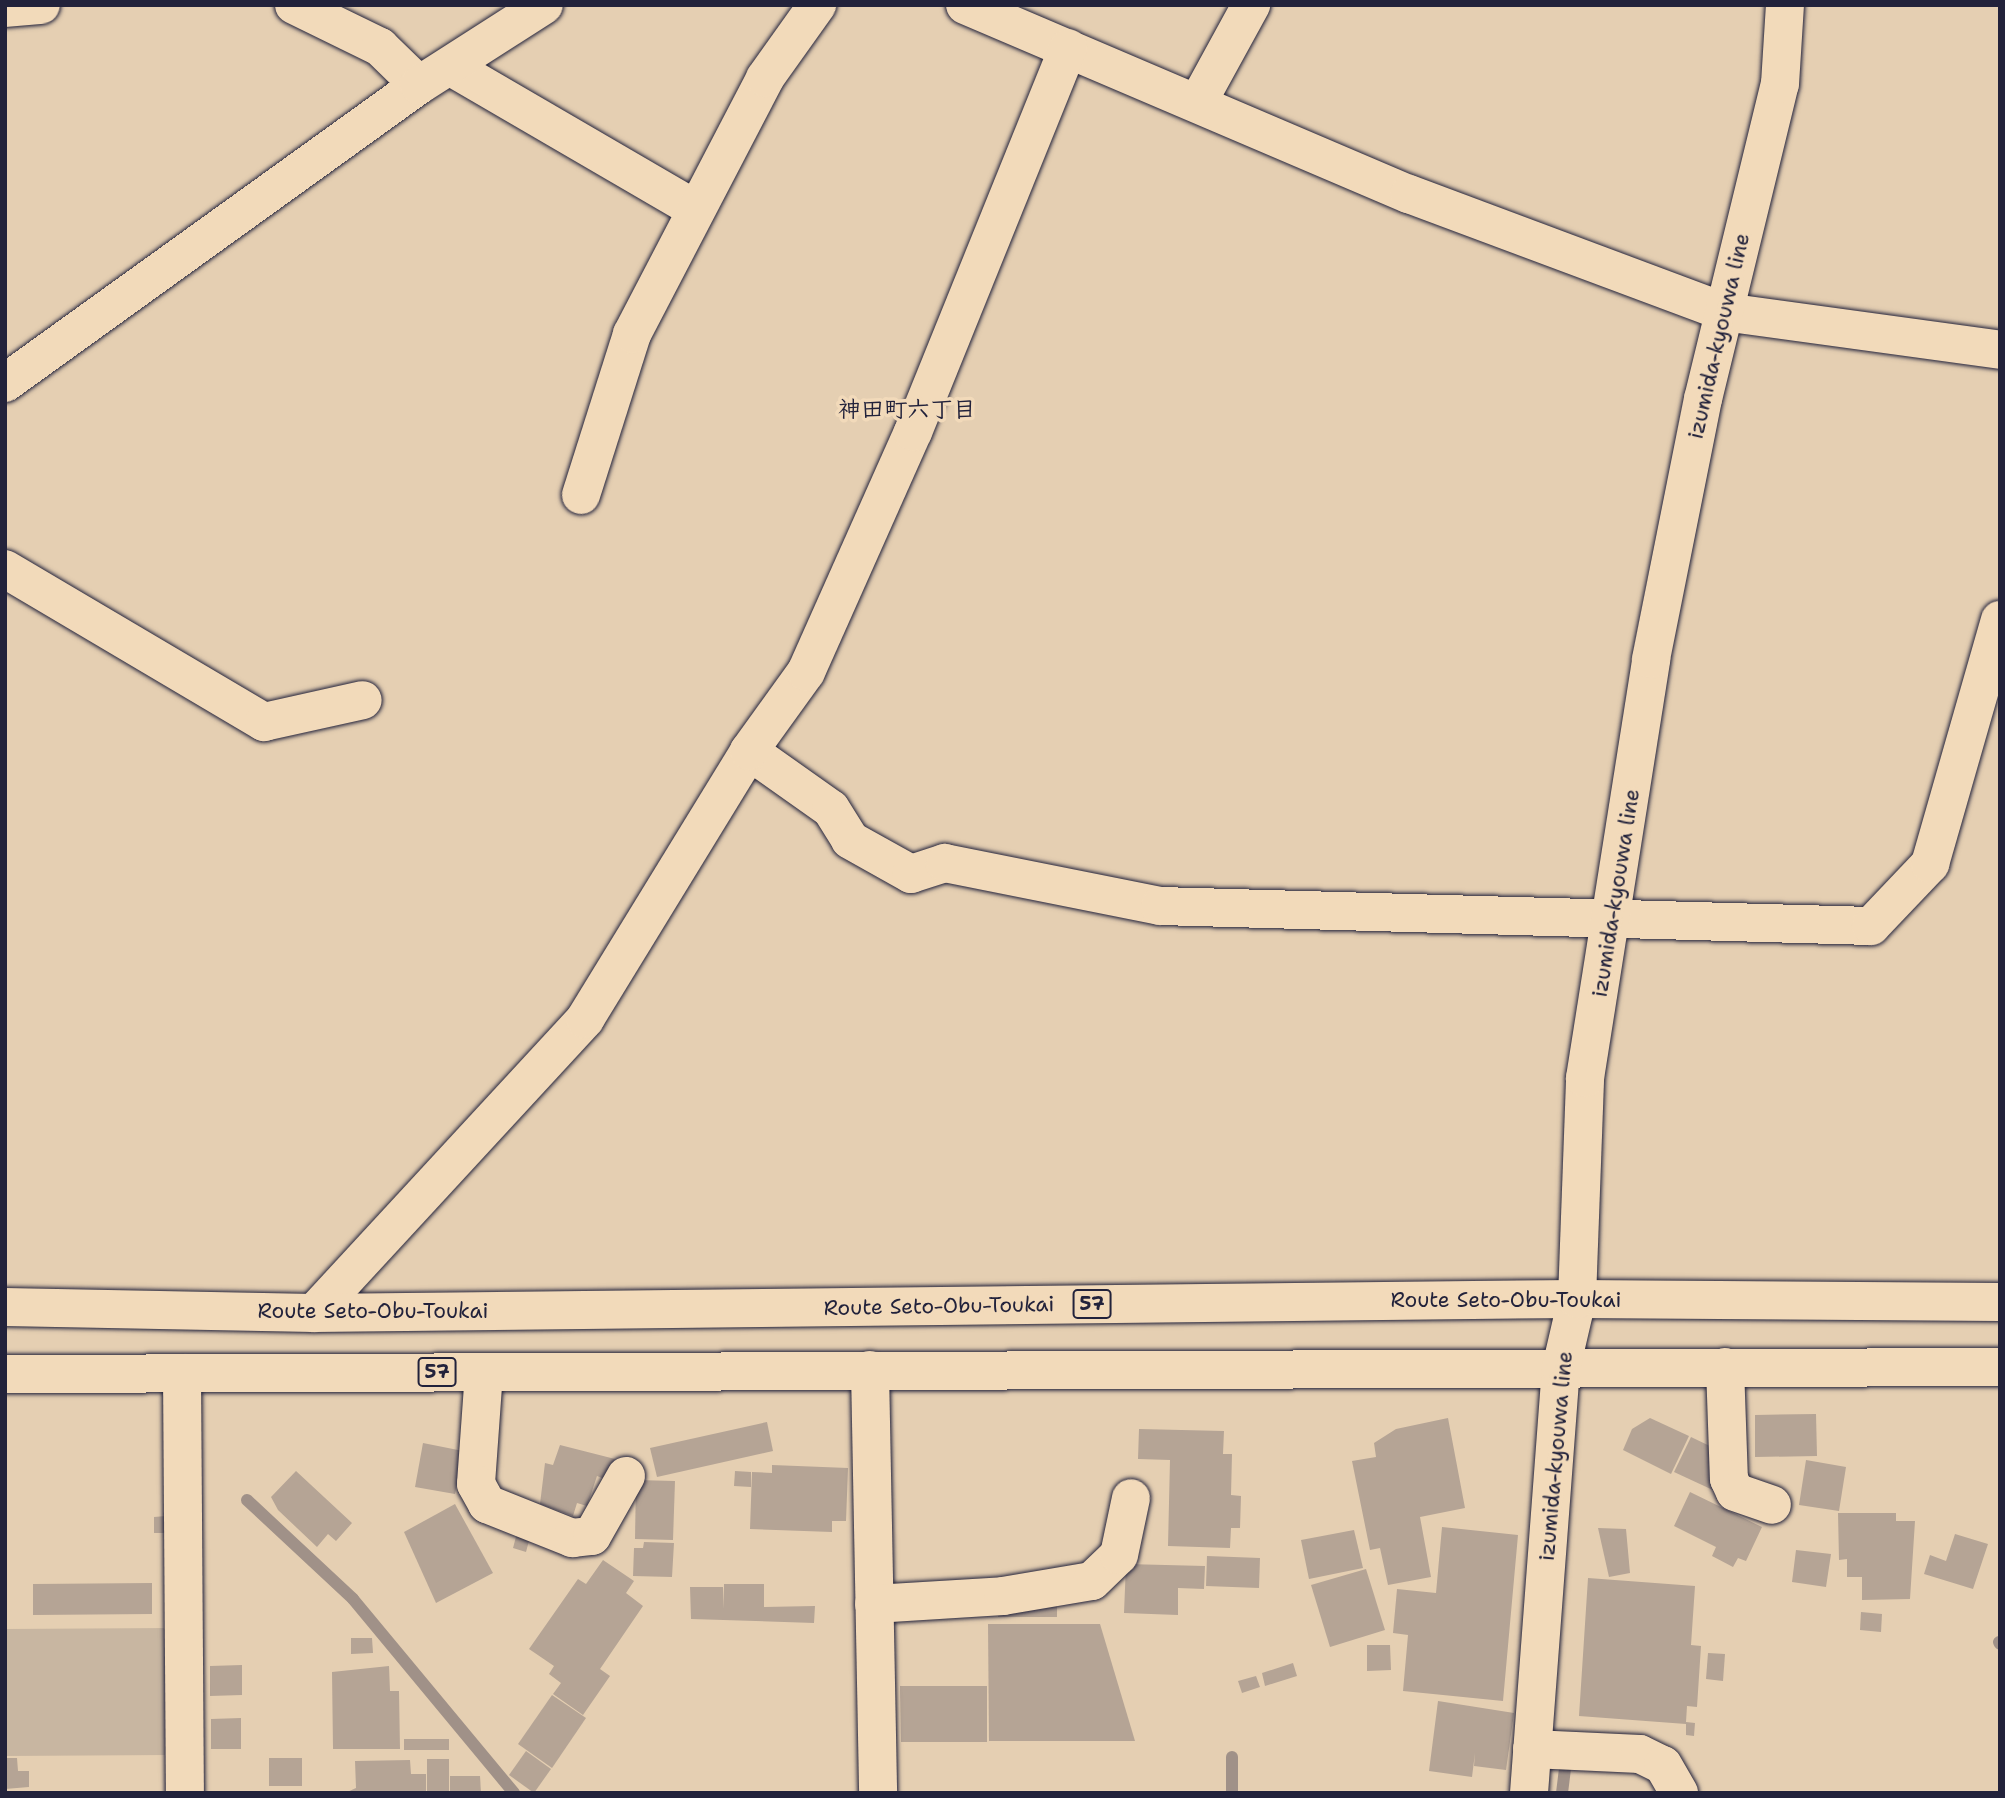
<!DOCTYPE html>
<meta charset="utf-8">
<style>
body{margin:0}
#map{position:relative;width:2005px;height:1798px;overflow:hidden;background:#e5cfb2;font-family:"Shantell Sans","Klee One",sans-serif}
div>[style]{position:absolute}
.green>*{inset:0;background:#c8b6a1}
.stream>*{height:12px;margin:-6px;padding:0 6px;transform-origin:6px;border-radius:6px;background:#a09188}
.building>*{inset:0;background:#b5a495}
.roads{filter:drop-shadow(0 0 2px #22223b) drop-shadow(0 0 2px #22223b)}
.minor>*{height:38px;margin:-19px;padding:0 19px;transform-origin:19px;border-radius:19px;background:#f2daba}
.major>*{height:38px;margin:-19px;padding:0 19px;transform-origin:19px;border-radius:19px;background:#f2daba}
span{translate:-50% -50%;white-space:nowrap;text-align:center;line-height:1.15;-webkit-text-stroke:7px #f2daba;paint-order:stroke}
.shield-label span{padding:2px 5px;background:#f2daba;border:2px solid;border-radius:5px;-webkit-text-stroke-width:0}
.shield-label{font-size:19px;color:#22223b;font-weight:700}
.street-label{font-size:21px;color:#22223b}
.neighbourhood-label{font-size:23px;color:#22223b;font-weight:700}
.frame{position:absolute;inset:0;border:7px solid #22223b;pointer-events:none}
</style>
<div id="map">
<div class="green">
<i style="clip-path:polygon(169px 1628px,170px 1755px,5px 1756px,5px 1629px)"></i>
</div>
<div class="stream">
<i style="left:247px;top:1500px;width:145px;rotate:43deg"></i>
<i style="left:353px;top:1599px;width:252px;rotate:50.3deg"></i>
<i style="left:1999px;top:1642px;width:2px;rotate:63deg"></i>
<i style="left:1232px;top:1757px;width:36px;rotate:90deg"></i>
<i style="left:1562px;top:1793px;width:25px;rotate:-83deg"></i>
</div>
<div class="building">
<i style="clip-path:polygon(1816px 1414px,1817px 1456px,1755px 1457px,1755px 1415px)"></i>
<i style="clip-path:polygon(1448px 1418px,1465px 1508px,1420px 1517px,1431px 1577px,1388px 1585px,1380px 1548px,1370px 1550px,1352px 1461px,1376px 1457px,1374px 1443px,1396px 1429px)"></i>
<i style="clip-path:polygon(1650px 1418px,1689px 1436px,1671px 1474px,1623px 1450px,1632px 1429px)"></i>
<i style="clip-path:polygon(767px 1422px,773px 1451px,657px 1477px,650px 1448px)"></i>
<i style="clip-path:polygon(1139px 1429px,1224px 1431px,1223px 1454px,1232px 1454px,1231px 1495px,1241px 1496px,1240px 1528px,1231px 1528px,1230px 1548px,1168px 1546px,1170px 1460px,1138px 1459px)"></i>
<i style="clip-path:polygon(1691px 1437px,1714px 1448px,1715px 1491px,1674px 1472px)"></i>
<i style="clip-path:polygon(423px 1443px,463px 1451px,455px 1494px,415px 1487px)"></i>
<i style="clip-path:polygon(560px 1445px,615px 1459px,607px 1480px,597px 1476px,587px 1506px,577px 1503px,573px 1516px,540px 1504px,545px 1463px,553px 1465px)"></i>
<i style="clip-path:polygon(1806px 1460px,1846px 1467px,1839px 1511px,1799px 1505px)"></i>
<i style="clip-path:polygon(772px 1465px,848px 1468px,846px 1521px,832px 1521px,832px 1532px,750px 1529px,752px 1472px,772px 1473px)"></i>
<i style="clip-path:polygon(296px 1471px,352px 1523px,336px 1541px,328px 1534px,317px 1547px,278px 1510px,271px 1497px)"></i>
<i style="clip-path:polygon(735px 1471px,751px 1472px,751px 1487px,734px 1486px)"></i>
<i style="clip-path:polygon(636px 1480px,675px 1481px,673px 1540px,635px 1539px)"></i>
<i style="clip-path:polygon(1690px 1492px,1762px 1527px,1746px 1561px,1738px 1558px,1733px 1567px,1712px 1556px,1716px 1547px,1674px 1526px)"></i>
<i style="clip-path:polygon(455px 1504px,493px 1573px,436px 1603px,404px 1532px)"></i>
<i style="clip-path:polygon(1838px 1513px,1896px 1513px,1896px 1521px,1915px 1521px,1910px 1599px,1862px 1600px,1862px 1577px,1847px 1577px,1847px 1559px,1839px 1560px)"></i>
<i style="clip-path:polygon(166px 1516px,166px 1533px,154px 1533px,154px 1517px)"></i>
<i style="clip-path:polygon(1442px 1527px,1518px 1535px,1503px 1701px,1403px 1691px,1408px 1635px,1393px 1633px,1397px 1589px,1436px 1593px)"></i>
<i style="clip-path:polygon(1598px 1528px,1626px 1529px,1630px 1573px,1609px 1577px)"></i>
<i style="clip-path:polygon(1354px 1530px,1363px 1568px,1309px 1579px,1301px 1540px)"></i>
<i style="clip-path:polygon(517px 1533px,530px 1537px,526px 1552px,513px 1548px)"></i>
<i style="clip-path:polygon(1955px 1534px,1988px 1544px,1973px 1589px,1924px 1574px,1930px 1555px,1946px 1561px)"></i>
<i style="clip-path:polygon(644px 1542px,674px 1543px,672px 1577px,633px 1576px,634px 1548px,643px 1548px)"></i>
<i style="clip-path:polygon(1796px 1550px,1831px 1554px,1826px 1587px,1792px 1582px)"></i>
<i style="clip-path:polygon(1207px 1556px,1260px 1558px,1259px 1588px,1206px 1586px)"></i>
<i style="clip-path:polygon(603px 1560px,634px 1581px,626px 1593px,643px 1606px,600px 1669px,610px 1676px,583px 1715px,553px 1694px,561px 1683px,549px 1674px,554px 1666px,529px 1649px,578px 1579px,586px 1584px)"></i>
<i style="clip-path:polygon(1126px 1564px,1205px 1566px,1204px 1589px,1178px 1588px,1178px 1615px,1124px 1613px)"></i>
<i style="clip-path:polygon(1366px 1569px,1385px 1630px,1330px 1647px,1311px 1585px)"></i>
<i style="clip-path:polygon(1588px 1578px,1695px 1586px,1691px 1645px,1701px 1646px,1697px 1707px,1687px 1706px,1686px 1722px,1695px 1723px,1694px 1736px,1686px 1735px,1686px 1724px,1579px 1716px)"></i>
<i style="clip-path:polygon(152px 1583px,152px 1614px,33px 1615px,33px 1584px)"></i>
<i style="clip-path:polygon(724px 1584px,764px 1584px,764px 1607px,815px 1606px,814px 1623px,691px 1619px,690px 1587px,723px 1587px,724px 1609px)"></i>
<i style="clip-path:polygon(998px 1604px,1057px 1604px,1057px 1617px,998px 1617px)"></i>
<i style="clip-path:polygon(1861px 1612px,1882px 1614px,1881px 1632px,1860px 1630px)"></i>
<i style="clip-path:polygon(988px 1624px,1100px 1624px,1135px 1741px,989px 1741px)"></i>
<i style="clip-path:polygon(351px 1638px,372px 1638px,373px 1653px,351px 1654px)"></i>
<i style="clip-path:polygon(1367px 1645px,1390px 1645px,1391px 1670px,1367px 1671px)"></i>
<i style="clip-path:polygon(1708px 1653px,1725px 1654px,1723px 1681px,1706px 1679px)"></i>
<i style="clip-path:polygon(1293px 1663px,1297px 1676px,1265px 1686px,1262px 1673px)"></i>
<i style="clip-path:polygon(242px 1665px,242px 1695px,210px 1696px,210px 1666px)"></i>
<i style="clip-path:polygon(389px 1666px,390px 1691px,399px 1691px,400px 1749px,333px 1749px,332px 1672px)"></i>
<i style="clip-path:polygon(1256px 1676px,1260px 1687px,1242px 1693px,1238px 1681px)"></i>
<i style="clip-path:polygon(900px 1686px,987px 1686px,987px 1742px,901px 1742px)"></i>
<i style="clip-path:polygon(552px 1695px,586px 1718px,552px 1768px,518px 1744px)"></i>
<i style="clip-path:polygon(1438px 1701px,1514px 1713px,1506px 1770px,1474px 1766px,1475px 1753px,1472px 1777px,1429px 1771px)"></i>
<i style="clip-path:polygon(241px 1718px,241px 1749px,211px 1749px,211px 1719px)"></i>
<i style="clip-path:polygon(404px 1739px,449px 1739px,449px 1750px,404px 1750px)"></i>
<i style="clip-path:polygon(526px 1751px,551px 1769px,534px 1793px,509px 1775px)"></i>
<i style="clip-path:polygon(5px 1758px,17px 1758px,18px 1771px,29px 1771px,29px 1787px,5px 1789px)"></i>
<i style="clip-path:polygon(269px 1758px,302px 1758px,302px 1786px,269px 1786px)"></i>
<i style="clip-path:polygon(427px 1759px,449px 1759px,449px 1793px,427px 1793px)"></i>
<i style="clip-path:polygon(410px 1760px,411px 1774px,426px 1774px,426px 1793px,345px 1793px,356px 1788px,355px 1761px)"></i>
<i style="clip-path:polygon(450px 1776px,480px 1776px,481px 1793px,450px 1793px)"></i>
</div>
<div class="roads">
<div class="minor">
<i style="left:294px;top:5px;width:96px;rotate:26deg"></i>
<i style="left:380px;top:47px;width:54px;rotate:44.3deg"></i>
<i style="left:965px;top:5px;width:483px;rotate:23.1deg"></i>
<i style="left:1409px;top:194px;width:336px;rotate:20.5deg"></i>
<i style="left:1724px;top:312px;width:279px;rotate:7.8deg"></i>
<i style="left:5px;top:8px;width:36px;rotate:-5deg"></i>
<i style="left:451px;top:67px;width:280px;rotate:30.2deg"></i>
<i style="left:1198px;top:102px;width:111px;rotate:-61.3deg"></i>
<i style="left:5px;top:383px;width:510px;rotate:-35.75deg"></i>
<i style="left:419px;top:85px;width:148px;rotate:-32.6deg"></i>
<i style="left:581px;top:495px;width:169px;rotate:-72.4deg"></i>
<i style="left:632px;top:334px;width:288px;rotate:-62.5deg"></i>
<i style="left:765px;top:78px;width:90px;rotate:-54.5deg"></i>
<i style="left:5px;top:569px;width:301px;rotate:30.6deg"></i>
<i style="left:264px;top:722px;width:101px;rotate:-12.5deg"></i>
<i style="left:749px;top:751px;width:100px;rotate:35.3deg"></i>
<i style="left:831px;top:809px;width:36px;rotate:58deg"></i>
<i style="left:850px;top:840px;width:70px;rotate:29.1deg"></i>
<i style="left:911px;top:874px;width:36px;rotate:-18deg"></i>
<i style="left:945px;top:863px;width:219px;rotate:11.3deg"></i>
<i style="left:1160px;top:906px;width:711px;rotate:1.61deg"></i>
<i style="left:1871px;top:926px;width:86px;rotate:-46.4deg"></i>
<i style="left:1930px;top:864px;width:254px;rotate:-74deg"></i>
<i style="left:314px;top:1313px;width:400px;rotate:-47.3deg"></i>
<i style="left:585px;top:1019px;width:314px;rotate:-58.5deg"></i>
<i style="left:749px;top:751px;width:97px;rotate:-54.2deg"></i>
<i style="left:806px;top:672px;width:263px;rotate:-66deg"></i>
<i style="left:913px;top:432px;width:414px;rotate:-68deg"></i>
<i style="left:1725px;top:1367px;width:112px;rotate:88deg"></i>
<i style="left:1729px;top:1479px;width:14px;rotate:65deg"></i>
<i style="left:1735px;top:1492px;width:39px;rotate:19deg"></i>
<i style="left:870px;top:1370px;width:423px;rotate:88.9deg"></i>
<i style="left:484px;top:1372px;width:112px;rotate:94.1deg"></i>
<i style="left:476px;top:1484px;width:23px;rotate:61deg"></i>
<i style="left:487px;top:1504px;width:92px;rotate:21.8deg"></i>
<i style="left:572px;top:1538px;width:20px;rotate:-6deg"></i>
<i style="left:592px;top:1536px;width:69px;rotate:-60.5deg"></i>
<i style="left:182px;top:1373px;width:420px;rotate:89.6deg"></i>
<i style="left:874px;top:1604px;width:129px;rotate:-3.5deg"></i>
<i style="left:1003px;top:1596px;width:90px;rotate:-9.6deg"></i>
<i style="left:1092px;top:1581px;width:37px;rotate:-44deg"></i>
<i style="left:1119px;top:1555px;width:58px;rotate:-78.1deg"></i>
<i style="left:1532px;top:1749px;width:108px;rotate:2.7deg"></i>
<i style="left:1640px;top:1754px;width:25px;rotate:26deg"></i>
<i style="left:1663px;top:1765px;width:32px;rotate:60deg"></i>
</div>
<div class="major">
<i style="left:5px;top:1307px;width:309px;rotate:1.1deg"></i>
<i style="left:314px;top:1313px;width:1263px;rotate:-0.64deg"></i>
<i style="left:1577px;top:1299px;width:423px;rotate:0.4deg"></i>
<i style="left:5px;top:1374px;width:1995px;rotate:-0.2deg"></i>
<i style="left:1529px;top:1793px;width:426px;rotate:-85.7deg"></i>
<i style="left:1561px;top:1368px;width:71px;rotate:-76.9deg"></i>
<i style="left:1577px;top:1299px;width:221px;rotate:-87.9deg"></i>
<i style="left:1585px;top:1078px;width:424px;rotate:-81deg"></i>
<i style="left:1651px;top:659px;width:265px;rotate:-78.7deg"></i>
<i style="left:1703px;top:399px;width:324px;rotate:-76.3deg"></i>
<i style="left:1780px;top:84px;width:79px;rotate:-86.4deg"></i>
</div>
</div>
<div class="shield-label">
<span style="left:1092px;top:1304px">57</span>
<span style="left:437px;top:1372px">57</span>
</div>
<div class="street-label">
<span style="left:1719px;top:336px;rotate:-77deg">izumida-kyouwa line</span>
<span style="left:1616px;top:893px;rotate:-81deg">izumida-kyouwa line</span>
<span style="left:1506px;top:1300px">Route Seto-Obu-Toukai</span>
<span style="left:939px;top:1306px;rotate:-1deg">Route Seto-Obu-Toukai</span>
<span style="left:373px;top:1311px">Route Seto-Obu-Toukai</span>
<span style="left:1556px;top:1456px;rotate:-85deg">izumida-kyouwa line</span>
</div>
<div class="neighbourhood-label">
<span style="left:907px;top:409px">神田町六丁目</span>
</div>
<div class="frame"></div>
</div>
